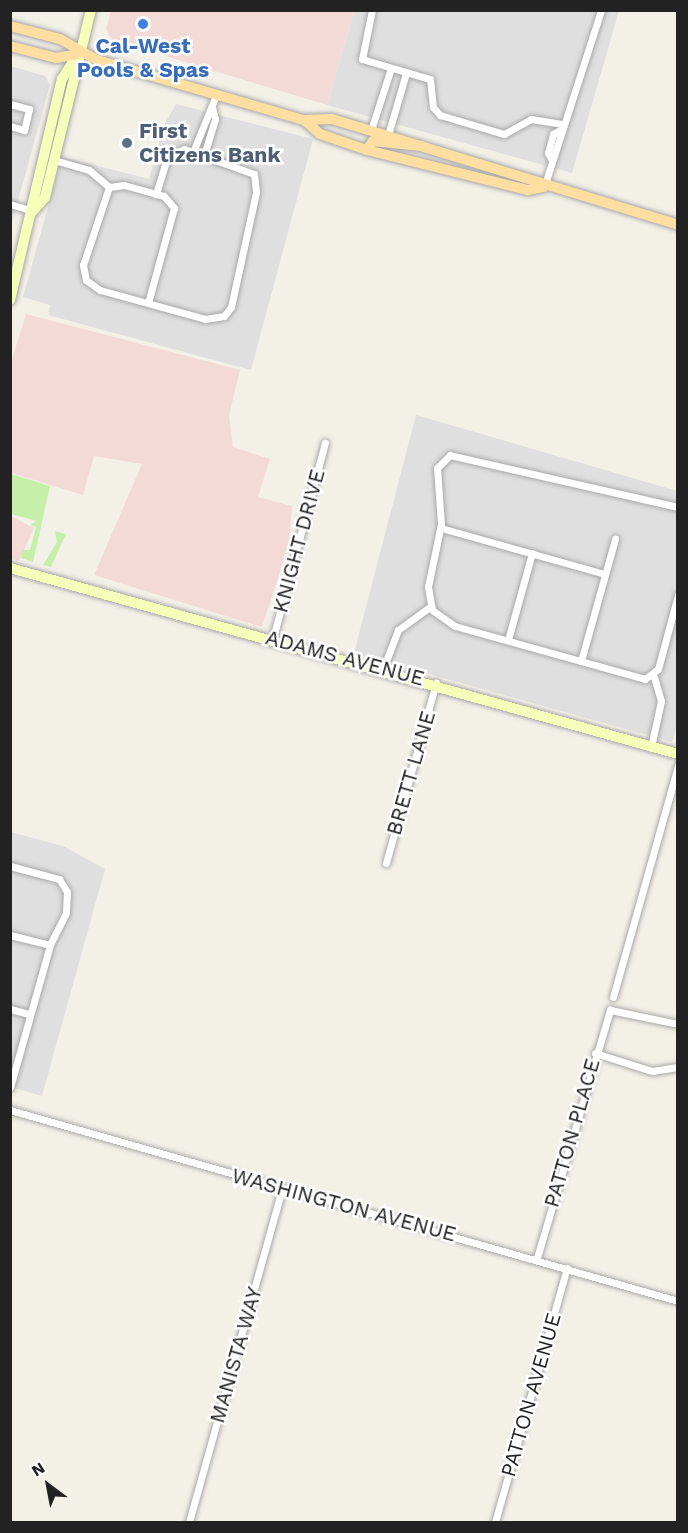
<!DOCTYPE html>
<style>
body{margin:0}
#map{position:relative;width:688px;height:1533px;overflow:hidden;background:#f3f0e8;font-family:"Work Sans",sans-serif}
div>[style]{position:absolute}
.residential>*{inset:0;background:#e0dfdf}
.commercial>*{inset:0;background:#f4dad6}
.grass>*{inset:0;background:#c6f0aa}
.roads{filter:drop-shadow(0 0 2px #a9a9a9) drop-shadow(0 0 2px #a9a9a9)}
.street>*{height:7px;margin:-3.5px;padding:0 3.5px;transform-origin:3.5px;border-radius:3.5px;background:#fff}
.secondary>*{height:10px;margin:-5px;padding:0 5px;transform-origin:5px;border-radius:5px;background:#f5ffba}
.primary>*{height:10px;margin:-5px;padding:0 5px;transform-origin:5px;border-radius:5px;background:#ffdfa1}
.dots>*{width:16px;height:16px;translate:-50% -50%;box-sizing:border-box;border:3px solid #fff;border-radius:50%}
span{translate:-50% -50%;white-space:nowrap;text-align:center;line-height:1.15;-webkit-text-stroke:5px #fff;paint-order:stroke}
.shop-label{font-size:21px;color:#366cbe;font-weight:700}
.service-label{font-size:21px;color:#4e5e75;font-weight:700}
.left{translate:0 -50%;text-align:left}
.street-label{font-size:21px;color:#222}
.frame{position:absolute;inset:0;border:12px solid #222;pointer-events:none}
.north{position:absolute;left:18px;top:1455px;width:60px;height:60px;-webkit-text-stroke:4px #fff;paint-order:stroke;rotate:328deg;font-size:16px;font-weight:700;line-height:24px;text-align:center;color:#222}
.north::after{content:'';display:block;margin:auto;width:21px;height:27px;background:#222;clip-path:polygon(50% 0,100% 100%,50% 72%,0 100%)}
</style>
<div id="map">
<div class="residential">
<i style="clip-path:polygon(354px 11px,619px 11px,572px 173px,327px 105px)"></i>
<i style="clip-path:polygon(11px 66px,45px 76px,50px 85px,11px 226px)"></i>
<i style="clip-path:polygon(176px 104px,313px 139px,251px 370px,48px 315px,50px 305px,23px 297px,62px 157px,149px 179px,164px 125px)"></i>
<i style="clip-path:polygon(416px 415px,677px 491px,678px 724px,672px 742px,354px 653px)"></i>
<i style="clip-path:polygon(10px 832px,63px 846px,105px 869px,42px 1096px,11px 1087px)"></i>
</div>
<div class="commercial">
<i style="clip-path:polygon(111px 11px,111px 10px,354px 11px,327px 105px,112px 40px,106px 29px)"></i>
<i style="clip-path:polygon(26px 314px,240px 370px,229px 415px,233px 447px,270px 459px,258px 497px,292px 506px,289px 544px,262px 627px,94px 575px,142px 464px,94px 456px,83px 495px,11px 473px,11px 362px)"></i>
<i style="clip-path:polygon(11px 516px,34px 528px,19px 561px,11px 558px)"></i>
</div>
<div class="grass">
<i style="clip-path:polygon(11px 474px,50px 486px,33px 562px,21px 558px,23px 550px,30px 550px,36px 527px,30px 525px,36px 521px,11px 514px)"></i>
<i style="clip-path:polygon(55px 531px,66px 534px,51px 567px,43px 565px,57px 542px)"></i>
</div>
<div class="roads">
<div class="street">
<i style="left:372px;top:10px;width:50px;rotate:101.5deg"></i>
<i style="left:362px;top:59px;width:71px;rotate:16.4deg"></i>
<i style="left:430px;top:79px;width:28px;rotate:84deg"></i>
<i style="left:433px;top:107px;width:11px;rotate:49deg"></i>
<i style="left:440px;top:115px;width:67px;rotate:16.5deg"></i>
<i style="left:504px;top:134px;width:31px;rotate:-29deg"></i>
<i style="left:531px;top:119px;width:31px;rotate:9deg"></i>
<i style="left:10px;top:104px;width:20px;rotate:15deg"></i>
<i style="left:29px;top:109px;width:22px;rotate:103deg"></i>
<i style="left:24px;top:130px;width:15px;rotate:-164deg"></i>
<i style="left:371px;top:130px;width:65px;rotate:-72.1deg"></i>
<i style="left:388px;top:135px;width:65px;rotate:-73.8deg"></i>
<i style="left:193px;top:152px;width:61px;rotate:-68deg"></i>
<i style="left:204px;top:155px;width:38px;rotate:-73deg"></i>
<i style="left:215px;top:119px;width:12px;rotate:-104deg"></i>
<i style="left:54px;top:160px;width:36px;rotate:16deg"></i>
<i style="left:89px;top:170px;width:26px;rotate:40deg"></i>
<i style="left:552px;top:160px;width:8px;rotate:-120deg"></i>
<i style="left:548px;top:153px;width:20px;rotate:-75deg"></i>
<i style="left:553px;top:134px;width:8px;rotate:-30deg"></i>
<i style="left:109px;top:187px;width:82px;rotate:108.4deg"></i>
<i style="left:83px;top:265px;width:15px;rotate:79deg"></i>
<i style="left:86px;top:280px;width:17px;rotate:36deg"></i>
<i style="left:100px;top:290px;width:109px;rotate:15.4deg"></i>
<i style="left:205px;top:319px;width:19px;rotate:-9deg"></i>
<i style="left:224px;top:316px;width:11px;rotate:-52deg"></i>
<i style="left:231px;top:307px;width:118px;rotate:-77.7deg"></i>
<i style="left:256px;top:192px;width:18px;rotate:-96deg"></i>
<i style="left:254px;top:174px;width:74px;rotate:-160.3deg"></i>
<i style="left:184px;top:149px;width:19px;rotate:152deg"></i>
<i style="left:167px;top:158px;width:38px;rotate:107deg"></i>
<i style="left:109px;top:187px;width:15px;rotate:-8deg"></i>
<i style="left:124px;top:185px;width:41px;rotate:15.4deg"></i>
<i style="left:164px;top:196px;width:16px;rotate:50deg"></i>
<i style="left:174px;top:208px;width:98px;rotate:105.3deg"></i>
<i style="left:544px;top:187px;width:186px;rotate:-72.1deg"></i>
<i style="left:10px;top:204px;width:24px;rotate:17deg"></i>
<i style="left:678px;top:507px;width:234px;rotate:-167.2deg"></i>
<i style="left:450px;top:455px;width:18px;rotate:135deg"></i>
<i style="left:437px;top:468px;width:56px;rotate:85.9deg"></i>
<i style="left:441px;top:524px;width:64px;rotate:101.7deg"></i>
<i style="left:428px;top:587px;width:23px;rotate:80deg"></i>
<i style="left:432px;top:610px;width:28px;rotate:35deg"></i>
<i style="left:455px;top:626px;width:197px;rotate:15.6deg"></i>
<i style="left:645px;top:679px;width:16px;rotate:-38deg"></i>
<i style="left:658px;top:669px;width:77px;rotate:-74.9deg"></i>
<i style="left:441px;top:528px;width:170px;rotate:15.7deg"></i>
<i style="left:273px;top:638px;width:202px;rotate:-75.1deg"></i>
<i style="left:508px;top:640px;width:90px;rotate:-74.6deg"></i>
<i style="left:581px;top:661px;width:127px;rotate:-74.4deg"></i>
<i style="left:383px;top:669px;width:42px;rotate:-69deg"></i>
<i style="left:398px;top:630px;width:41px;rotate:-36deg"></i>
<i style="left:651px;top:747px;width:47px;rotate:-77.7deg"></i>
<i style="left:661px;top:701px;width:25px;rotate:-106deg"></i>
<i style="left:386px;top:863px;width:187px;rotate:-74.5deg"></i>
<i style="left:10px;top:866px;width:51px;rotate:14.9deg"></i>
<i style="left:59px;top:879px;width:15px;rotate:58deg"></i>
<i style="left:67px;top:892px;width:21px;rotate:93deg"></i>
<i style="left:66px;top:913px;width:36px;rotate:117deg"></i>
<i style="left:50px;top:945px;width:148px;rotate:105.7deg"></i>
<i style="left:10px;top:935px;width:41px;rotate:14deg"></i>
<i style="left:613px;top:997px;width:241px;rotate:-74.3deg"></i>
<i style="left:10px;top:1009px;width:20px;rotate:15deg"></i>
<i style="left:595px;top:1053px;width:60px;rotate:17.5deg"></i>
<i style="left:652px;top:1071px;width:26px;rotate:-9deg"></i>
<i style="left:10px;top:1110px;width:695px;rotate:15.96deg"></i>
<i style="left:537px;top:1258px;width:259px;rotate:-73.6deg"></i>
<i style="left:610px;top:1010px;width:69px;rotate:11.6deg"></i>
<i style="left:189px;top:1522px;width:347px;rotate:-74.4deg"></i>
<i style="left:495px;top:1522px;width:264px;rotate:-74.2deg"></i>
</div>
<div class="secondary">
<i style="left:33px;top:211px;width:18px;rotate:-49deg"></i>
<i style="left:45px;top:197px;width:193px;rotate:-76.2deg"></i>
<i style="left:10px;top:300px;width:227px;rotate:-76.8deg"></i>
<i style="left:62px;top:79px;width:30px;rotate:-57deg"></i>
<i style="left:10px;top:568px;width:693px;rotate:15.56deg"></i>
</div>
<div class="primary">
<i style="left:10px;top:26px;width:52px;rotate:14.6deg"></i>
<i style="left:60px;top:39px;width:43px;rotate:29.6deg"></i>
<i style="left:97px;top:60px;width:216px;rotate:16.2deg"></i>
<i style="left:304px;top:120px;width:28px;rotate:-2deg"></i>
<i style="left:332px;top:119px;width:362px;rotate:17deg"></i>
<i style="left:10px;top:46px;width:48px;rotate:14.6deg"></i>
<i style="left:56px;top:58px;width:22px;rotate:-10deg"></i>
<i style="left:304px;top:120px;width:21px;rotate:41deg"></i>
<i style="left:320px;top:134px;width:50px;rotate:18.8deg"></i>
<i style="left:367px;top:150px;width:166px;rotate:14deg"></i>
<i style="left:528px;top:190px;width:16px;rotate:-11deg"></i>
<i style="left:367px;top:150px;width:11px;rotate:-56deg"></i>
<i style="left:373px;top:141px;width:49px;rotate:5.8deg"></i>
</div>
</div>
<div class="dots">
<i style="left:143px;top:24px;background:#3f7fe0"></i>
<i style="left:127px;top:143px;background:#5c6f8a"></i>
</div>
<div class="shop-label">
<span style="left:143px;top:58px">Cal-West<br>Pools &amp; Spas</span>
</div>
<div class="service-label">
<span class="left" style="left:139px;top:143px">First<br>Citizens Bank</span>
</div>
<div class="street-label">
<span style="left:299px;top:541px;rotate:-75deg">KNIGHT DRIVE</span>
<span style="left:345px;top:658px;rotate:15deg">ADAMS AVENUE</span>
<span style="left:411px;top:773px;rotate:-74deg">BRETT LANE</span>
<span style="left:572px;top:1133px;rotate:-74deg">PATTON PLACE</span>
<span style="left:344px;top:1205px;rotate:15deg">WASHINGTON AVENUE</span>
<span style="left:236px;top:1355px;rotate:-74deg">MANISTA WAY</span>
<span style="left:531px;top:1395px;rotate:-74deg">PATTON AVENUE</span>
</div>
<div class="frame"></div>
<div class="north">N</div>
</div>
